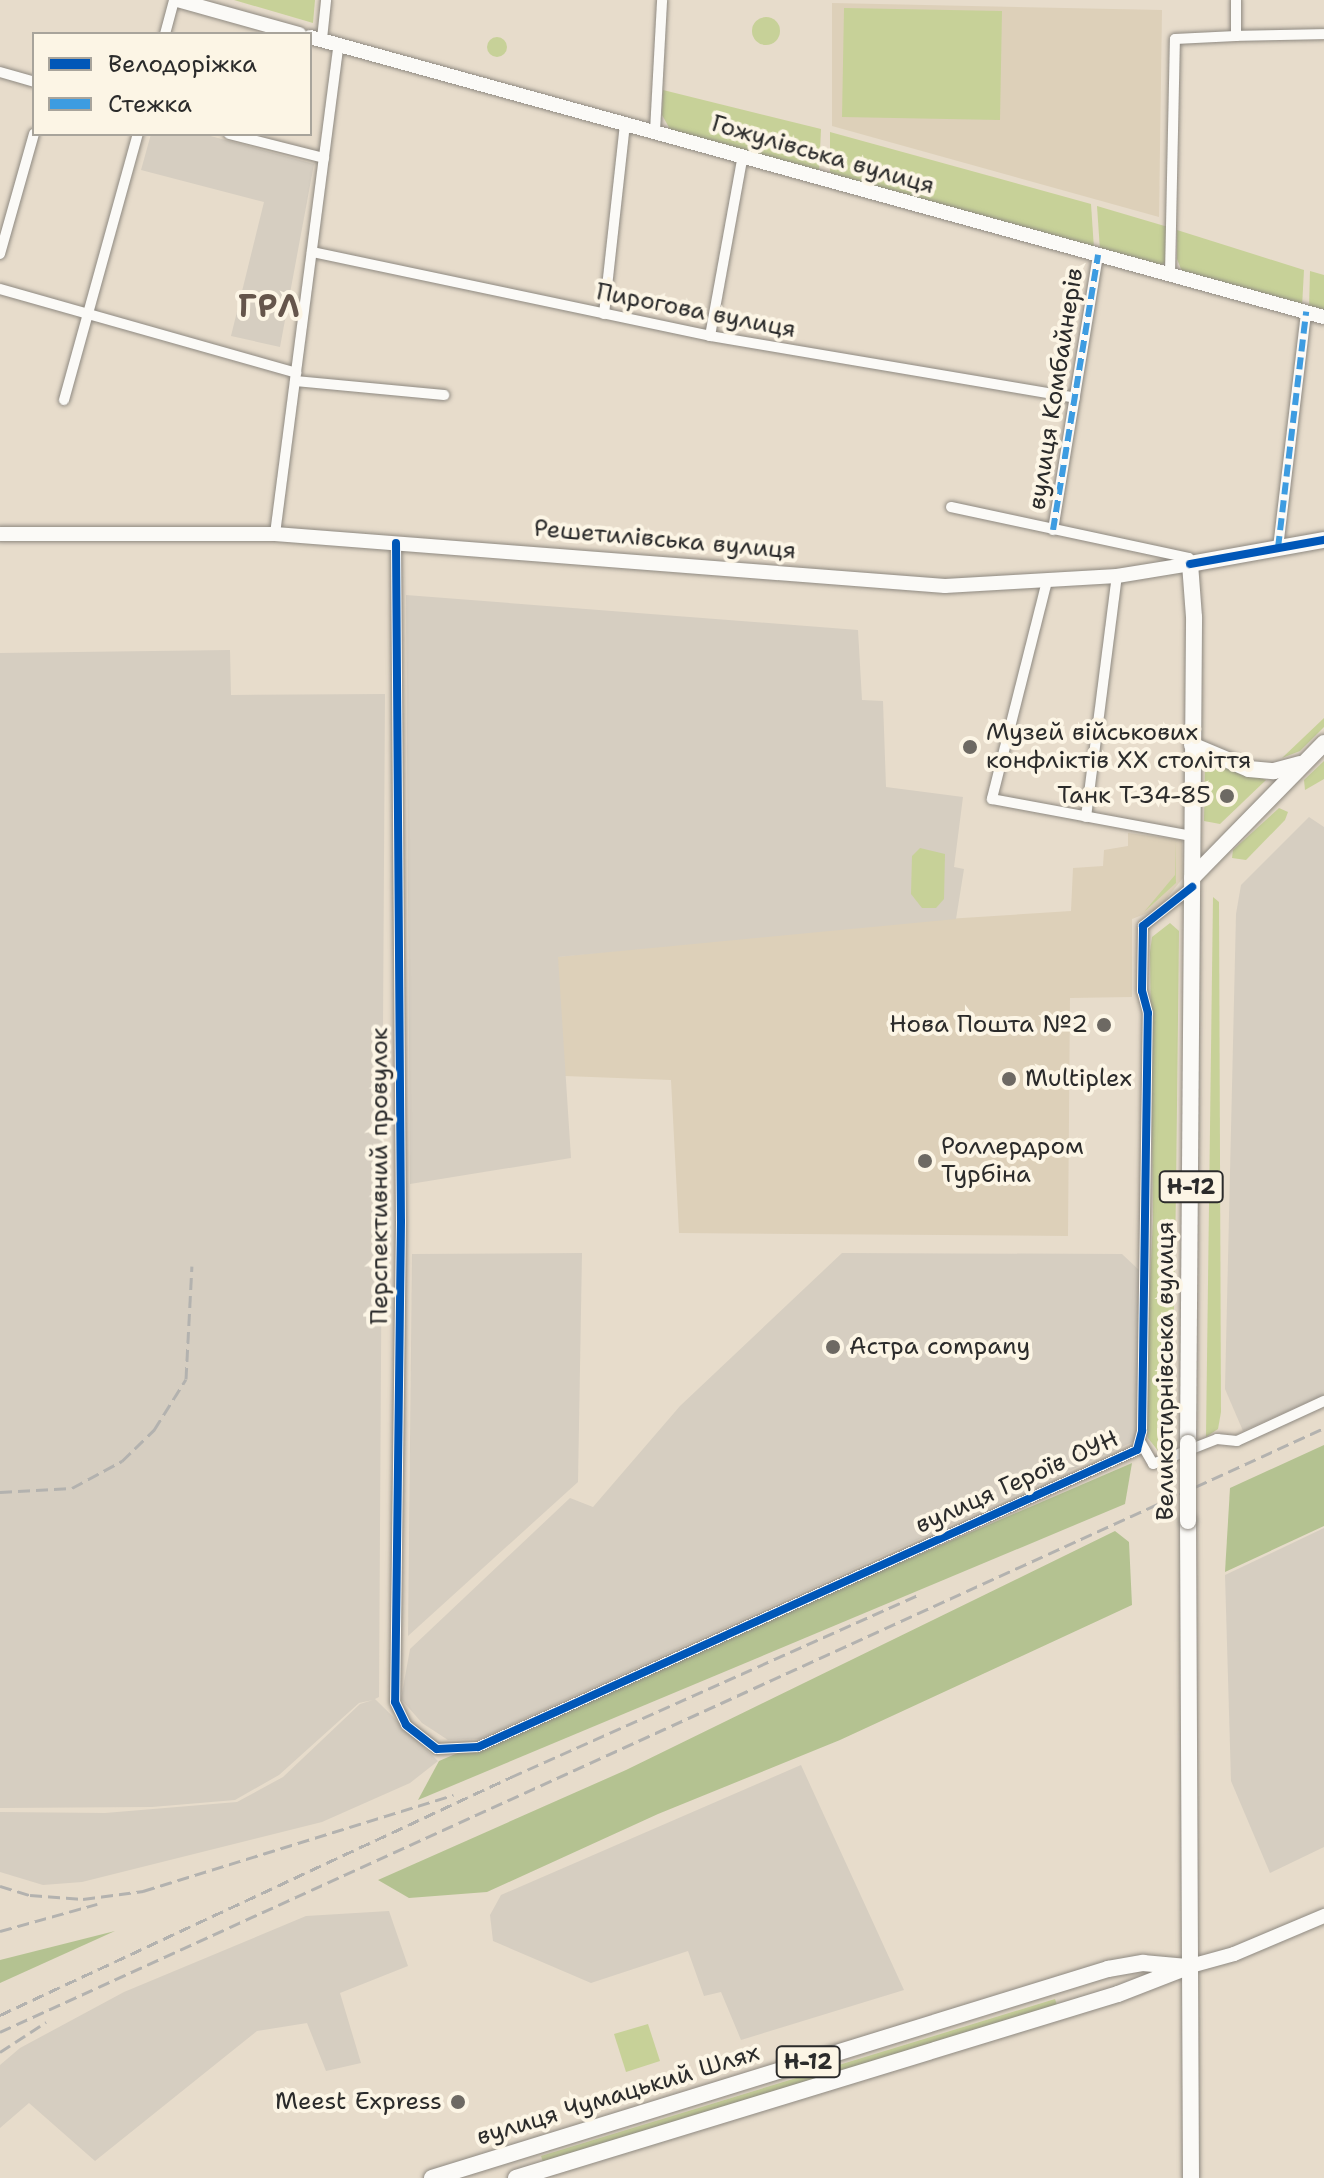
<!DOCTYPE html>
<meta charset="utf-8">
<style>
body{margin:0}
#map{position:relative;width:1324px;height:2178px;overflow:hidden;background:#e7dccb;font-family:"Shantell Sans",sans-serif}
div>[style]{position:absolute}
.built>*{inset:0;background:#ddd0b9}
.industrial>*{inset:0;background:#d6cec1}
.green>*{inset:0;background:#c7d198}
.round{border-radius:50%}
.forest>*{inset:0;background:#b4c291}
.roads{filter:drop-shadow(0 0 2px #8e8981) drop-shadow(0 0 2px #8e8981)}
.street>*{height:10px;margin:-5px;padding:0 5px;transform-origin:5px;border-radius:5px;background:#fbfaf7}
.secondary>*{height:14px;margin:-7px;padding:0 7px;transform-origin:7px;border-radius:7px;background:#fbfaf7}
.primary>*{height:16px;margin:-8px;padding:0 8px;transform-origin:8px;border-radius:8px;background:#fbfaf7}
.rail>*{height:3px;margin-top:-1.5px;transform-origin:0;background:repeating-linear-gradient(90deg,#b3b2af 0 12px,transparent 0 18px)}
.bridges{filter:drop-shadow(0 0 2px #8e8981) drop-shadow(0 0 2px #8e8981)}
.primary-bridge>*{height:16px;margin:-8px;padding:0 8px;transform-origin:8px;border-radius:8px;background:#fbfaf7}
.quiet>*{height:6px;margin-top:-3px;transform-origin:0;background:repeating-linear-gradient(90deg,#3d9ce1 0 12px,transparent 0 18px)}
.cycleway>*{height:8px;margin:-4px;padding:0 4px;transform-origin:4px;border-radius:4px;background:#0057b8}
.dots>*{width:22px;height:22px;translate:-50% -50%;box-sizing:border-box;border:4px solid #fcf5e5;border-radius:50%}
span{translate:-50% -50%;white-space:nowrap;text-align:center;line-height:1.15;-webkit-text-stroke:8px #fcf5e5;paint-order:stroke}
.shield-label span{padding:2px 6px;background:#fcf5e5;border:2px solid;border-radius:6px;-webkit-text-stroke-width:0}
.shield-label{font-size:22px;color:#2b2b2b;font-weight:700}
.street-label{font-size:24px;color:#2b2b2b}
.poi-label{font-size:24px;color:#2b2b2b}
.left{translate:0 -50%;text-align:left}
.right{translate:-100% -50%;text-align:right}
.district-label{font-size:32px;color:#65554b;font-weight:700;letter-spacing:2px}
.legend{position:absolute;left:32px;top:32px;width:280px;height:104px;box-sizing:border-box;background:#fcf5e5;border:2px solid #a8a49b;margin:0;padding:10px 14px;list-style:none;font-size:24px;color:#2b2b2b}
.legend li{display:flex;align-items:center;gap:16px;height:40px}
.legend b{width:40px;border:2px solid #a8a49b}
</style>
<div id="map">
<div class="built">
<i style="clip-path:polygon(832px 3px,1162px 10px,1159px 217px,832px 126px)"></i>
<i style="clip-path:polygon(1128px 833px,1182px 840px,1183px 878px,1158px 909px,1132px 919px,1132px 997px,1070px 998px,1068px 1236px,679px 1233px,671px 1080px,565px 1076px,557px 957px,867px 924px,1071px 911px,1073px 868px,1103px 866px,1104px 850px,1128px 846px)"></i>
</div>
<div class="industrial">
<i style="clip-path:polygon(151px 134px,203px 134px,314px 164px,280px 347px,231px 336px,264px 202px,141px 170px)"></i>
<i style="clip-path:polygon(406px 595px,858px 630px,862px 700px,883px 701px,886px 787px,963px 797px,954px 867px,964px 869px,956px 919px,558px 957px,571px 1158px,410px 1184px)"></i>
<i style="clip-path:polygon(230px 650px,231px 695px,385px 694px,379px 1697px,375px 1699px,438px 1761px,410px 1783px,322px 1822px,82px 1882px,43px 1885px,0 1872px,0 1812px,105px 1813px,237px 1802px,283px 1777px,360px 1704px,373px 1700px,359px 1703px,279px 1775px,235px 1800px,152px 1807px,0 1808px,0 653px)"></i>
<i style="clip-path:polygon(1309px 817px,1324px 827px,1324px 1395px,1243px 1431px,1225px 1389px,1236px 914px,1241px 885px)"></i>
<i style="clip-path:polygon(582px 1253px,578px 1482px,408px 1636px,412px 1254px)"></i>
<i style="clip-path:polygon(842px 1253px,1122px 1254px,1139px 1270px,1137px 1440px,479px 1739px,448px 1740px,422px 1723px,401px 1699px,410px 1649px,570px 1498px,593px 1507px,680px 1406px)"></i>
<i style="clip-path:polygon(1324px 1528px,1324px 1847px,1270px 1873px,1231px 1781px,1225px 1575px)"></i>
<i style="clip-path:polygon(801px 1765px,904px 1990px,741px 2040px,721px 1992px,704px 1996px,688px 1951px,591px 1983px,493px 1941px,490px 1915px,501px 1895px)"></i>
<i style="clip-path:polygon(389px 1911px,408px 1966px,340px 1993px,361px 2063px,326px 2071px,307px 2023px,257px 2031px,95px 2161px,29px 2103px,0 2128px,0 2065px,20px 2048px,124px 1992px,306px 1916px)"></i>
</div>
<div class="green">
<i style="clip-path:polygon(234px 0,315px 0,313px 23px)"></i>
<i style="clip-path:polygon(844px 8px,1002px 11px,1000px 120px,842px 117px)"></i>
<i class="round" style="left:752px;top:17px;width:28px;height:28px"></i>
<i class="round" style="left:487px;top:37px;width:20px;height:20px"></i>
<i style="clip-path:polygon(663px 90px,821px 129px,819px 173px,671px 131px,662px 115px)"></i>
<i style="clip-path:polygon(830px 132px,1091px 204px,1094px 249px,830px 175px)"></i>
<i style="clip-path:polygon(1097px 206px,1168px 227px,1167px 262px,1157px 266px,1100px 250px)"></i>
<i style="clip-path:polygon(1177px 230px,1304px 270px,1302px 307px,1183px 274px,1177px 259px)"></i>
<i style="clip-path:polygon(1310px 271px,1324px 275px,1324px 314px,1309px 309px)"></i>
<i style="clip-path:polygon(1324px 718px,1324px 727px,1300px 751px,1282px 758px)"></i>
<i style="clip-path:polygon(1205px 759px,1266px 780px,1220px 824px,1204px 821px)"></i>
<i style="clip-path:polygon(1324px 761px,1324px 779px,1305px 790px,1304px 780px)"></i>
<i style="clip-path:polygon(1279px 808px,1288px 812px,1285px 820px,1246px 860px,1232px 858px,1233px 850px)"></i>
<i style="clip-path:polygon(1175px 840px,1176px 883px,1144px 912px,1175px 875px)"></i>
<i style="clip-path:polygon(920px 848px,945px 854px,944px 899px,936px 908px,922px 908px,911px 894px,912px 856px)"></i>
<i style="clip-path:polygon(1213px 897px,1219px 902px,1221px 1412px,1218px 1429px,1206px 1437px)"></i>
<i style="clip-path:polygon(1170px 923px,1179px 931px,1176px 1192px,1172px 1428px,1167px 1456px,1162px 1456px,1148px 1438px,1144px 1421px,1153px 1219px,1150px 952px,1152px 937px)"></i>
<i style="clip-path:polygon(1055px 1999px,1058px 2008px,544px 2165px,541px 2156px)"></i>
<i style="clip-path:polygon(648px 2024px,660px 2061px,626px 2072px,614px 2034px)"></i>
</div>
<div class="forest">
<i style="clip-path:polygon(1324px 1445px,1324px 1526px,1225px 1572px,1230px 1488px)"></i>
<i style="clip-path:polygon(1132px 1463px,1125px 1504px,418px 1800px,439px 1761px)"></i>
<i style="clip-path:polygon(1115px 1531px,1129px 1542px,1132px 1605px,840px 1740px,658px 1814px,487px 1892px,409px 1898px,378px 1880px,626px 1770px)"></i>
<i style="clip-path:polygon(115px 1931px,0 1983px,0 1960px)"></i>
</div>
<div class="roads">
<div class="street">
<i style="left:165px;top:34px;width:35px;rotate:-75deg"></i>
<i style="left:1236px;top:36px;width:88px;rotate:-1.3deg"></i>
<i style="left:322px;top:39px;width:39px;rotate:-84deg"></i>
<i style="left:0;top:72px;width:35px;rotate:16deg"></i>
<i style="left:655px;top:131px;width:131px;rotate:-86.9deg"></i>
<i style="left:229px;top:134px;width:98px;rotate:14.2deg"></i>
<i style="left:312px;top:252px;width:407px;rotate:11.9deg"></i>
<i style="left:710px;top:336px;width:370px;rotate:9.6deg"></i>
<i style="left:0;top:254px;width:125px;rotate:-74.2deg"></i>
<i style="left:1170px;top:274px;width:235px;rotate:-88.8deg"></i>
<i style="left:1175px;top:39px;width:61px;rotate:-2.8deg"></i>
<i style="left:1236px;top:36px;width:36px;rotate:-90deg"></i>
<i style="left:0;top:289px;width:308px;rotate:15.8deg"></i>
<i style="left:604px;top:314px;width:191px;rotate:-83.7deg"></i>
<i style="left:710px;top:336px;width:184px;rotate:-79.7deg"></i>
<i style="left:295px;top:381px;width:150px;rotate:5.4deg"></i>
<i style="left:64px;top:400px;width:276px;rotate:-74.5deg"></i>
<i style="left:951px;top:507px;width:243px;rotate:12.1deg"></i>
<i style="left:1189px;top:558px;width:6px;rotate:81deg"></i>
<i style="left:1053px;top:530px;width:279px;rotate:-80.7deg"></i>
<i style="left:275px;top:534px;width:494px;rotate:-82.6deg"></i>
<i style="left:396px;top:543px;width:678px;rotate:89.58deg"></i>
<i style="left:401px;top:1221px;width:481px;rotate:90.7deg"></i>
<i style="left:395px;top:1702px;width:25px;rotate:64deg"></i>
<i style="left:406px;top:1725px;width:39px;rotate:38deg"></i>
<i style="left:437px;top:1749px;width:41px;rotate:-2.8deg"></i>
<i style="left:478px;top:1747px;width:723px;rotate:-24.26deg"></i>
<i style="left:1137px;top:1450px;width:20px;rotate:-75deg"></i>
<i style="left:1142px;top:1431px;width:418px;rotate:-89.2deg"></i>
<i style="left:1148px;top:1013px;width:23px;rotate:-105deg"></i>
<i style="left:1142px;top:991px;width:65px;rotate:-89.1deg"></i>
<i style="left:1143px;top:926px;width:63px;rotate:-38.5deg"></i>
<i style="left:1278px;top:548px;width:238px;rotate:-83.2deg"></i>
<i style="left:1047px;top:581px;width:225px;rotate:104.2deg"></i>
<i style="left:992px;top:799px;width:202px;rotate:10.5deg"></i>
<i style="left:1086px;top:817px;width:243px;rotate:-82.7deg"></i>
<i style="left:1141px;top:1443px;width:24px;rotate:60deg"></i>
<i style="left:1153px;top:1464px;width:69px;rotate:-21.3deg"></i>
<i style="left:1217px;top:1439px;width:20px;rotate:6deg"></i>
<i style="left:1237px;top:1441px;width:96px;rotate:-24.7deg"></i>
</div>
<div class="secondary">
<i style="left:177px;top:0;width:127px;rotate:15.6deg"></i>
<i style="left:310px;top:37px;width:1052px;rotate:15.44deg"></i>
<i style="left:0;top:534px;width:275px"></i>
<i style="left:275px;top:534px;width:672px;rotate:4.44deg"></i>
<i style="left:945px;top:586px;width:172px;rotate:-3.3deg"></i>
<i style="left:1117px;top:576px;width:74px;rotate:-9.3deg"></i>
<i style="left:1187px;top:1967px;width:49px;rotate:-15.5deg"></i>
<i style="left:1234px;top:1954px;width:98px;rotate:-22.9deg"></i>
</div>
<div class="primary">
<i style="left:1192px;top:745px;width:62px;rotate:22.8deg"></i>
<i style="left:1249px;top:769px;width:25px;rotate:5deg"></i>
<i style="left:1274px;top:771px;width:27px;rotate:-15deg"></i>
<i style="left:1192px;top:878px;width:189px;rotate:-45.6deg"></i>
<i style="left:1188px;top:1443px;width:826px;rotate:-89.58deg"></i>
<i style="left:1194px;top:617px;width:53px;rotate:-94.3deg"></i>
<i style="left:1190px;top:564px;width:136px;rotate:-10.2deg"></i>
<i style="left:1188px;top:1521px;width:657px;rotate:89.74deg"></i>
<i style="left:432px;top:2178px;width:708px;rotate:-17.18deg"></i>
<i style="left:1108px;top:1969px;width:36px;rotate:-10deg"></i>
<i style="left:1143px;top:1963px;width:44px;rotate:5.2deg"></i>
<i style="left:516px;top:2178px;width:629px;rotate:-17deg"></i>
<i style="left:1118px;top:1994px;width:69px;rotate:-21.3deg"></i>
</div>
</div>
<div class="rail">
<i style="left:0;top:1492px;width:72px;rotate:-3.2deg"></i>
<i style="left:72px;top:1488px;width:57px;rotate:-28.4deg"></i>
<i style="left:122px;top:1461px;width:45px;rotate:-44.1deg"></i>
<i style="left:154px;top:1430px;width:60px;rotate:-57.9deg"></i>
<i style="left:186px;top:1379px;width:113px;rotate:-87deg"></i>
<i style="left:0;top:1886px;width:31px;rotate:17deg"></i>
<i style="left:30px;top:1895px;width:53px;rotate:4.3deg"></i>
<i style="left:83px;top:1899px;width:61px;rotate:-7.6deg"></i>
<i style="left:143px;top:1891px;width:325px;rotate:-17.2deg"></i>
<i style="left:0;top:1931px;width:101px;rotate:-15.6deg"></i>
<i style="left:0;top:2015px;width:564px;rotate:-24.97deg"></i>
<i style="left:511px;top:1777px;width:448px;rotate:-24.1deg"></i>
<i style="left:0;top:2032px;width:1455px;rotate:-24.52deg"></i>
<i style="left:0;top:2052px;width:55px;rotate:-33.1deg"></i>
</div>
<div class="bridges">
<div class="primary-bridge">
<i style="left:1188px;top:1443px;width:78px;rotate:90deg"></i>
</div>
</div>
<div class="quiet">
<i style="left:1053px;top:530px;width:279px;rotate:-80.7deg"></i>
<i style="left:1278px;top:548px;width:238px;rotate:-83.2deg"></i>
</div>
<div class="cycleway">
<i style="left:396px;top:543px;width:678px;rotate:89.58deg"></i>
<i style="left:401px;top:1221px;width:481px;rotate:90.7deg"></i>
<i style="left:395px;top:1702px;width:25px;rotate:64deg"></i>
<i style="left:406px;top:1725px;width:39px;rotate:38deg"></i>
<i style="left:437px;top:1749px;width:41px;rotate:-2.8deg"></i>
<i style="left:478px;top:1747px;width:723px;rotate:-24.26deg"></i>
<i style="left:1137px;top:1450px;width:20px;rotate:-75deg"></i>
<i style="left:1142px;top:1431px;width:418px;rotate:-89.2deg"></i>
<i style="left:1148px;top:1013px;width:23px;rotate:-105deg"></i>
<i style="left:1142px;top:991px;width:65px;rotate:-89.1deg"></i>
<i style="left:1143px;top:926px;width:63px;rotate:-38.5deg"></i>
<i style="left:1190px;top:564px;width:136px;rotate:-10.2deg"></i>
</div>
<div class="dots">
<i style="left:970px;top:747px;background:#6d6963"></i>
<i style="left:1227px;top:796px;background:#6d6963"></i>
<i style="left:1104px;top:1025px;background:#6d6963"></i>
<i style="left:1009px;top:1079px;background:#6d6963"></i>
<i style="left:925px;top:1161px;background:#6d6963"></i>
<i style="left:833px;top:1347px;background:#6d6963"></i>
<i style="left:458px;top:2102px;background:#6d6963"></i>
</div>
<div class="shield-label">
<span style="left:1191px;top:1187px">Н-12</span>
<span style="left:808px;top:2062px">Н-12</span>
</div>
<div class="street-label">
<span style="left:823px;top:155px;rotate:16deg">Гожулівська вулиця</span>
<span style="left:696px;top:311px;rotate:11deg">Пирогова вулиця</span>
<span style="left:1056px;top:389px;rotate:-81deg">вулиця Комбайнерів</span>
<span style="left:665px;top:540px;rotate:5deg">Решетилівська вулиця</span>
<span style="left:380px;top:1176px;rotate:-90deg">Перспективний провулок</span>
<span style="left:1166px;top:1371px;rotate:-90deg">Великотирнівська вулиця</span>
<span style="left:1017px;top:1482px;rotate:-24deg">вулиця Героїв ОУН</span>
<span style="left:618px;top:2095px;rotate:-17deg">вулиця Чумацький Шлях</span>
</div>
<div class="poi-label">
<span class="left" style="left:986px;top:747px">Музей військових<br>конфліктів ХХ століття</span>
<span class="right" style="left:1211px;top:796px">Танк Т-34-85</span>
<span class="right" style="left:1088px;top:1025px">Нова Пошта №2</span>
<span class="left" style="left:1025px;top:1079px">Multiplex</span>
<span class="left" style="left:941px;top:1161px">Роллердром<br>Турбіна</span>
<span class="left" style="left:849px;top:1347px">Астра company</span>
<span class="right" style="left:442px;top:2102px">Meest Express</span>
</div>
<div class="district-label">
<span style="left:270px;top:306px">ГРЛ</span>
</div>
<ul class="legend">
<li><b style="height:10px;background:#0057b8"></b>Велодоріжка</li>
<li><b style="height:10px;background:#3d9ce1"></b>Стежка</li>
</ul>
</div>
